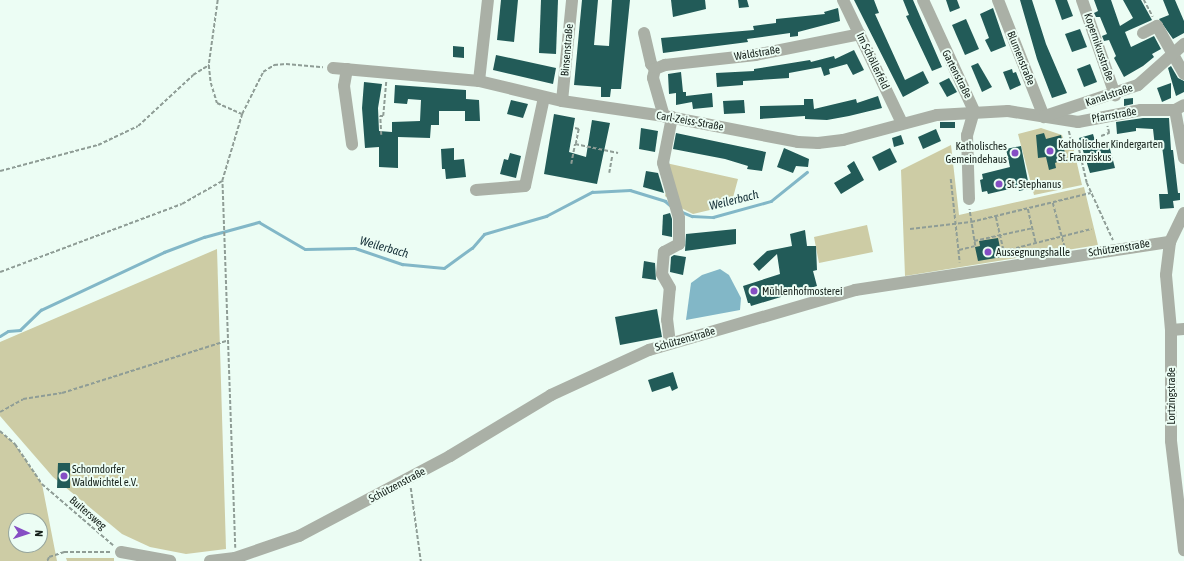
<!DOCTYPE html>
<meta charset="utf-8">
<style>
body{margin:0}
#map{position:relative;width:1184px;height:561px;overflow:hidden;background:#ecfdf4;font-family:"Asap Condensed",sans-serif}
div>[style]{position:absolute}
.green>*{inset:0;background:#cdcca5}
.water>*{inset:0;background:#82b7c7}
.stream>*{height:2.5px;margin:-1.25px;padding:0 1.25px;transform-origin:1.25px;border-radius:1.25px;background:#82b7c7}
.building>*{inset:0;background:#225b58}
.path>*{height:1.5px;margin-top:-0.75px;transform-origin:0;background:repeating-linear-gradient(90deg,#8f9d96 0 4px,transparent 0 6px)}
.minor>*{height:12px;margin:-6px;padding:0 6px;transform-origin:6px;border-radius:6px;background:#aab0a6}
.dots>*{width:11px;height:11px;translate:-50% -50%;box-sizing:border-box;border:2px solid #ecfdf4;border-radius:50%}
span{translate:-50% -50%;white-space:nowrap;text-align:center;line-height:1.15;-webkit-text-stroke:4px #ecfdf4;paint-order:stroke}
.street-label{font-size:11px;color:#15201a}
.poi-label{font-size:11px;color:#15201a}
.left{translate:0 -50%;text-align:left}
.right{translate:-100% -50%;text-align:right}
.water-label{font-size:12px;color:#122d35;font-style:italic}
.north{position:absolute;left:8px;top:513px;width:40px;height:40px;box-sizing:border-box;background:#ecfdf4;border:1px solid #96a59d;border-radius:50%;rotate:93deg;font-size:11px;font-weight:700;line-height:16px;text-align:center;color:#15201a}
.north::after{content:'';display:block;margin:auto;width:14px;height:18px;background:#864ec4;clip-path:polygon(50% 0,100% 100%,50% 72%,0 100%)}
</style>
<div id="map">
<div class="green">
<i style="clip-path:polygon(1041px 128px,1062px 135px,1065px 144px,1072px 142px,1082px 185px,1034px 195px,1018px 134px)"></i>
<i style="clip-path:polygon(951px 145px,959px 215px,1084px 187px,1098px 245px,905px 276px,901px 170px)"></i>
<i style="clip-path:polygon(666px 163px,738px 179px,731px 205px,693px 214px,677px 206px,665px 196px,670px 175px)"></i>
<i style="clip-path:polygon(867px 225px,873px 252px,819px 263px,814px 237px)"></i>
<i style="clip-path:polygon(217px 249px,226px 549px,186px 554px,150px 547px,122px 534px,53px 477px,0 416px,0 342px)"></i>
<i style="clip-path:polygon(evenodd,0 431px,15px 444px,42px 484px,57px 561px,0 561px,0 431px,16px 521px,40px 521px,40px 545px,16px 545px,16px 521px)"></i>
<i style="clip-path:polygon(66px 558px,114px 558px,114px 561px,67px 561px)"></i>
</div>
<div class="water">
<i style="clip-path:polygon(720px 269px,729px 275px,741px 298px,740px 310px,686px 320px,691px 283px,702px 275px)"></i>
</div>
<div class="stream">
<i style="left:682px;top:212px;width:11px;rotate:22deg"></i>
<i style="left:692px;top:216px;width:21px;rotate:3deg"></i>
<i style="left:713px;top:217px;width:60px;rotate:-15.4deg"></i>
<i style="left:771px;top:201px;width:46px;rotate:-38.9deg"></i>
<i style="left:0;top:336px;width:9px;rotate:-32deg"></i>
<i style="left:8px;top:331px;width:12px;rotate:-5deg"></i>
<i style="left:20px;top:330px;width:29px;rotate:-44deg"></i>
<i style="left:41px;top:310px;width:136px;rotate:-25.2deg"></i>
<i style="left:164px;top:252px;width:43px;rotate:-20.6deg"></i>
<i style="left:204px;top:237px;width:57px;rotate:-15.3deg"></i>
<i style="left:259px;top:222px;width:53px;rotate:30.4deg"></i>
<i style="left:305px;top:249px;width:50px;rotate:-1.1deg"></i>
<i style="left:355px;top:248px;width:50px;rotate:18.8deg"></i>
<i style="left:402px;top:264px;width:42px;rotate:5.4deg"></i>
<i style="left:444px;top:268px;width:34px;rotate:-36deg"></i>
<i style="left:472px;top:248px;width:18px;rotate:-49deg"></i>
<i style="left:484px;top:234px;width:65px;rotate:-16.2deg"></i>
<i style="left:546px;top:216px;width:52px;rotate:-27.6deg"></i>
<i style="left:592px;top:192px;width:38px;rotate:-3deg"></i>
<i style="left:630px;top:190px;width:37px;rotate:17deg"></i>
<i style="left:665px;top:201px;width:8px;rotate:40deg"></i>
</div>
<div class="building">
<i style="clip-path:polygon(501px 0,518px 0,514px 42px,497px 40px)"></i>
<i style="clip-path:polygon(541px 0,558px 0,556px 54px,539px 53px)"></i>
<i style="clip-path:polygon(582px 0,598px 0,594px 45px,609px 46px,612px 0,630px 0,621px 89px,611px 89px,610px 97px,601px 97px,601px 87px,574px 85px)"></i>
<i style="clip-path:polygon(671px 0,705px 0,706px 9px,673px 17px)"></i>
<i style="clip-path:polygon(738px 0,747px 0,749px 7px,739px 8px)"></i>
<i style="clip-path:polygon(854px 0,874px 0,879px 13px,875px 14px,905px 80px,923px 71px,929px 83px,903px 97px)"></i>
<i style="clip-path:polygon(903px 0,913px 0,942px 67px,932px 71px,906px 16px,909px 15px)"></i>
<i style="clip-path:polygon(946px 0,957px 0,960px 8px,950px 12px)"></i>
<i style="clip-path:polygon(1020px 0,1032px 0,1046px 44px,1067px 93px,1052px 98px,1037px 59px)"></i>
<i style="clip-path:polygon(1055px 0,1067px 0,1073px 16px,1062px 20px)"></i>
<i style="clip-path:polygon(1094px 0,1111px 0,1120px 26px,1133px 18px,1123px 0,1141px 0,1152px 20px,1125px 32px,1131px 47px,1154px 36px,1161px 49px,1152px 54px,1154px 57px,1143px 66px,1124px 77px,1114px 58px,1116px 56px,1109px 40px,1104px 41px,1102px 36px,1107px 34px,1100px 17px,1096px 17px,1094px 13px,1098px 11px)"></i>
<i style="clip-path:polygon(1163px 0,1175px 0,1184px 21px,1184px 33px,1173px 39px,1159px 19px,1169px 15px)"></i>
<i style="clip-path:polygon(838px 8px,840px 21px,798px 32px,798px 36px,790px 37px,790px 33px,747px 39px,748px 42px,663px 53px,661px 38px,754px 30px,753px 26px,776px 23px,776px 19px,825px 14px,824px 12px)"></i>
<i style="clip-path:polygon(993px 8px,1006px 46px,991px 52px,985px 40px,989px 38px,980px 14px)"></i>
<i style="clip-path:polygon(966px 19px,979px 49px,965px 55px,952px 25px)"></i>
<i style="clip-path:polygon(1080px 29px,1087px 47px,1072px 52px,1065px 34px)"></i>
<i style="clip-path:polygon(453px 46px,464px 47px,464px 58px,453px 57px)"></i>
<i style="clip-path:polygon(854px 50px,864px 70px,853px 75px,847px 64px,829px 69px,830px 74px,824px 76px,821px 67px,789px 73px,789px 78px,743px 81px,743px 85px,717px 87px,716px 73px,754px 71px,754px 69px,810px 60px,811px 62px,834px 56px,835px 59px)"></i>
<i style="clip-path:polygon(496px 55px,556px 68px,553px 84px,493px 70px)"></i>
<i style="clip-path:polygon(978px 63px,992px 87px,982px 92px,971px 66px)"></i>
<i style="clip-path:polygon(1090px 64px,1097px 82px,1084px 87px,1077px 69px)"></i>
<i style="clip-path:polygon(1171px 66px,1178px 78px,1184px 81px,1184px 92px,1176px 96px,1168px 68px)"></i>
<i style="clip-path:polygon(1012px 69px,1013px 73px,1016px 72px,1021px 85px,1010px 90px,1003px 72px)"></i>
<i style="clip-path:polygon(681px 72px,683px 92px,686px 92px,686px 96px,712px 93px,713px 107px,693px 109px,692px 102px,676px 105px,676px 93px,669px 94px,668px 74px)"></i>
<i style="clip-path:polygon(949px 78px,957px 92px,947px 97px,939px 83px)"></i>
<i style="clip-path:polygon(364px 82px,382px 84px,378px 108px,379px 131px,392px 132px,392px 122px,420px 121px,421px 100px,408px 99px,407px 104px,394px 103px,395px 85px,466px 90px,466px 99px,479px 100px,480px 121px,465px 121px,465px 111px,439px 111px,439px 125px,431px 125px,430px 138px,398px 137px,398px 168px,379px 167px,379px 147px,365px 148px,362px 108px)"></i>
<i style="clip-path:polygon(1171px 83px,1171px 98px,1162px 102px,1157px 88px)"></i>
<i style="clip-path:polygon(878px 96px,882px 108px,849px 116px,827px 120px,805px 119px,805px 116px,760px 119px,760px 106px,804px 105px,804px 99px,813px 99px,814px 109px,856px 99px,857px 103px)"></i>
<i style="clip-path:polygon(1133px 98px,1133px 104px,1124px 106px,1124px 99px)"></i>
<i style="clip-path:polygon(511px 100px,528px 104px,523px 118px,507px 114px)"></i>
<i style="clip-path:polygon(744px 100px,745px 113px,724px 114px,723px 101px)"></i>
<i style="clip-path:polygon(554px 114px,575px 118px,569px 152px,586px 157px,592px 120px,610px 123px,597px 184px,544px 174px)"></i>
<i style="clip-path:polygon(1143px 118px,1169px 118px,1171px 150px,1173px 150px,1178px 193px,1180px 193px,1180px 200px,1173px 201px,1174px 208px,1160px 209px,1159px 194px,1168px 194px,1162px 146px,1155px 147px,1153px 129px,1136px 128px,1136px 131px,1117px 134px,1116px 122px)"></i>
<i style="clip-path:polygon(940px 122px,955px 122px,955px 128px,940px 128px)"></i>
<i style="clip-path:polygon(641px 128px,658px 131px,655px 152px,639px 149px)"></i>
<i style="clip-path:polygon(936px 129px,941px 141px,923px 149px,918px 137px)"></i>
<i style="clip-path:polygon(676px 133px,766px 152px,762px 171px,747px 169px,748px 166px,725px 159px,673px 149px)"></i>
<i style="clip-path:polygon(1044px 133px,1046px 139px,1061px 135px,1066px 158px,1055px 163px,1056px 168px,1049px 170px,1046px 157px,1038px 158px,1036px 135px)"></i>
<i style="clip-path:polygon(1093px 134px,1096px 144px,1108px 141px,1115px 168px,1090px 173px,1079px 138px)"></i>
<i style="clip-path:polygon(901px 135px,904px 144px,894px 147px,892px 138px)"></i>
<i style="clip-path:polygon(1021px 146px,1028px 181px,1030px 181px,1032px 188px,1019px 191px,1018px 187px,988px 194px,987px 191px,982px 192px,980px 180px,983px 179px,982px 174px,1010px 167px,1006px 149px)"></i>
<i style="clip-path:polygon(454px 148px,454px 160px,464px 159px,466px 177px,446px 179px,445px 169px,442px 169px,441px 149px)"></i>
<i style="clip-path:polygon(784px 148px,809px 159px,808px 167px,796px 166px,793px 173px,777px 167px)"></i>
<i style="clip-path:polygon(890px 148px,897px 162px,879px 171px,872px 157px)"></i>
<i style="clip-path:polygon(510px 153px,521px 156px,516px 178px,500px 174px,504px 159px,508px 160px)"></i>
<i style="clip-path:polygon(854px 161px,864px 180px,841px 194px,834px 183px,851px 173px,847px 166px)"></i>
<i style="clip-path:polygon(646px 171px,658px 173px,664px 193px,643px 187px)"></i>
<i style="clip-path:polygon(670px 213px,672px 219px,672px 237px,662px 235px,663px 215px)"></i>
<i style="clip-path:polygon(736px 229px,736px 244px,685px 251px,686px 234px)"></i>
<i style="clip-path:polygon(805px 230px,807px 246px,816px 246px,817px 270px,813px 271px,817px 286px,751px 306px,750px 303px,748px 303px,743px 286px,780px 274px,777px 254px,759px 271px,753px 264px,767px 251px,792px 246px,790px 234px)"></i>
<i style="clip-path:polygon(998px 238px,1002px 257px,978px 261px,975px 247px,980px 246px,979px 241px)"></i>
<i style="clip-path:polygon(674px 255px,686px 257px,683px 275px,670px 272px,671px 257px)"></i>
<i style="clip-path:polygon(644px 261px,655px 263px,656px 280px,642px 278px)"></i>
<i style="clip-path:polygon(657px 309px,662px 337px,620px 345px,615px 317px)"></i>
<i style="clip-path:polygon(673px 372px,678px 388px,672px 391px,670px 386px,652px 392px,648px 380px)"></i>
<i style="clip-path:polygon(58px 463px,70px 463px,70px 488px,57px 488px)"></i>
</div>
<div class="path">
<i style="left:218px;top:0;width:66px;rotate:97.9deg"></i>
<i style="left:209px;top:65px;width:18px;rotate:84deg"></i>
<i style="left:211px;top:83px;width:21px;rotate:73deg"></i>
<i style="left:217px;top:103px;width:27px;rotate:24deg"></i>
<i style="left:1144px;top:0;width:19px;rotate:62deg"></i>
<i style="left:575px;top:128px;width:4px;rotate:14deg"></i>
<i style="left:579px;top:129px;width:15px;rotate:101deg"></i>
<i style="left:1069px;top:131px;width:9px;rotate:77deg"></i>
<i style="left:1071px;top:140px;width:8px;rotate:30deg"></i>
<i style="left:1078px;top:144px;width:40px;rotate:77deg"></i>
<i style="left:1087px;top:183px;width:63px;rotate:65.5deg"></i>
<i style="left:381px;top:135px;width:19px;rotate:-93deg"></i>
<i style="left:380px;top:116px;width:3px"></i>
<i style="left:383px;top:116px;width:34px;rotate:-85deg"></i>
<i style="left:1101px;top:136px;width:9px;rotate:-21deg"></i>
<i style="left:1109px;top:133px;width:7px;rotate:-106deg"></i>
<i style="left:571px;top:164px;width:20px;rotate:-79deg"></i>
<i style="left:575px;top:144px;width:44px;rotate:11.8deg"></i>
<i style="left:0;top:171px;width:101px;rotate:-14.9deg"></i>
<i style="left:98px;top:145px;width:44px;rotate:-25.4deg"></i>
<i style="left:138px;top:126px;width:75px;rotate:-42.8deg"></i>
<i style="left:193px;top:75px;width:19px;rotate:-32deg"></i>
<i style="left:609px;top:173px;width:17px;rotate:-80deg"></i>
<i style="left:951px;top:179px;width:84px;rotate:83.9deg"></i>
<i style="left:1053px;top:203px;width:47px;rotate:75.1deg"></i>
<i style="left:1028px;top:209px;width:35px;rotate:77deg"></i>
<i style="left:996px;top:217px;width:35px;rotate:77deg"></i>
<i style="left:1004px;top:251px;width:90px;rotate:-14.2deg"></i>
<i style="left:910px;top:229px;width:61px;rotate:-6.5deg"></i>
<i style="left:971px;top:222px;width:123px;rotate:-13.6deg"></i>
<i style="left:974px;top:241px;width:60px;rotate:-12.4deg"></i>
<i style="left:959px;top:250px;width:16px;rotate:-14deg"></i>
<i style="left:975px;top:246px;width:37px;rotate:-99deg"></i>
<i style="left:0;top:272px;width:194px;rotate:-20.5deg"></i>
<i style="left:182px;top:204px;width:46px;rotate:-29.9deg"></i>
<i style="left:0;top:412px;width:26px;rotate:-29deg"></i>
<i style="left:23px;top:399px;width:39px;rotate:-9deg"></i>
<i style="left:62px;top:393px;width:172px;rotate:-17.6deg"></i>
<i style="left:0;top:431px;width:20px;rotate:41deg"></i>
<i style="left:15px;top:444px;width:48px;rotate:56deg"></i>
<i style="left:42px;top:484px;width:94px;rotate:40.7deg"></i>
<i style="left:411px;top:488px;width:74px;rotate:82.2deg"></i>
<i style="left:235px;top:548px;width:367px;rotate:-92deg"></i>
<i style="left:222px;top:181px;width:70px;rotate:-73.4deg"></i>
<i style="left:242px;top:114px;width:47px;rotate:-63.4deg"></i>
<i style="left:263px;top:72px;width:13px;rotate:-32deg"></i>
<i style="left:274px;top:65px;width:12px;rotate:-5deg"></i>
<i style="left:286px;top:64px;width:37px;rotate:5deg"></i>
<i style="left:47px;top:561px;width:4px;rotate:-63deg"></i>
<i style="left:49px;top:557px;width:16px;rotate:-18deg"></i>
<i style="left:64px;top:552px;width:47px"></i>
</div>
<div class="minor">
<i style="left:843px;top:0;width:136px;rotate:64.4deg"></i>
<i style="left:923px;top:0;width:122px;rotate:65.3deg"></i>
<i style="left:974px;top:111px;width:25px;rotate:106deg"></i>
<i style="left:967px;top:135px;width:64px;rotate:88.2deg"></i>
<i style="left:998px;top:0;width:126px;rotate:68.5deg"></i>
<i style="left:1082px;top:0;width:101px;rotate:70.8deg"></i>
<i style="left:644px;top:33px;width:32px;rotate:77deg"></i>
<i style="left:651px;top:64px;width:6px;rotate:51deg"></i>
<i style="left:1143px;top:33px;width:16px;rotate:-27deg"></i>
<i style="left:1157px;top:26px;width:55px;rotate:60.6deg"></i>
<i style="left:333px;top:68px;width:147px;rotate:5.1deg"></i>
<i style="left:479px;top:81px;width:85px;rotate:13.5deg"></i>
<i style="left:562px;top:101px;width:103px;rotate:8.4deg"></i>
<i style="left:664px;top:116px;width:136px;rotate:11deg"></i>
<i style="left:798px;top:142px;width:20px;rotate:3deg"></i>
<i style="left:818px;top:143px;width:25px;rotate:-7deg"></i>
<i style="left:843px;top:140px;width:97px;rotate:-14.9deg"></i>
<i style="left:937px;top:115px;width:71px;rotate:-3.2deg"></i>
<i style="left:1008px;top:111px;width:71px;rotate:8.9deg"></i>
<i style="left:1078px;top:122px;width:64px;rotate:-10.8deg"></i>
<i style="left:1141px;top:110px;width:34px"></i>
<i style="left:1175px;top:110px;width:10px;rotate:-29deg"></i>
<i style="left:347px;top:69px;width:17px;rotate:100deg"></i>
<i style="left:344px;top:86px;width:59px;rotate:82.1deg"></i>
<i style="left:655px;top:69px;width:11px;rotate:-22deg"></i>
<i style="left:665px;top:65px;width:91px;rotate:-6.3deg"></i>
<i style="left:755px;top:55px;width:107px;rotate:-11.3deg"></i>
<i style="left:655px;top:69px;width:9px;rotate:103deg"></i>
<i style="left:653px;top:78px;width:40px;rotate:74deg"></i>
<i style="left:479px;top:81px;width:81px;rotate:-83.7deg"></i>
<i style="left:562px;top:101px;width:101px;rotate:-84.3deg"></i>
<i style="left:1175px;top:110px;width:49px;rotate:79.4deg"></i>
<i style="left:1045px;top:116px;width:98px;rotate:-18.4deg"></i>
<i style="left:1138px;top:85px;width:62px;rotate:-41.7deg"></i>
<i style="left:476px;top:190px;width:49px;rotate:-4.7deg"></i>
<i style="left:525px;top:186px;width:91px;rotate:-77.9deg"></i>
<i style="left:1184px;top:213px;width:32px;rotate:116deg"></i>
<i style="left:1170px;top:242px;width:33px;rotate:97deg"></i>
<i style="left:1166px;top:275px;width:55px;rotate:84.8deg"></i>
<i style="left:1171px;top:330px;width:111px;rotate:90deg"></i>
<i style="left:1171px;top:441px;width:110px;rotate:83.2deg"></i>
<i style="left:1171px;top:330px;width:13px;rotate:-4deg"></i>
<i style="left:670px;top:343px;width:23px;rotate:-97deg"></i>
<i style="left:667px;top:320px;width:32px;rotate:-85deg"></i>
<i style="left:670px;top:288px;width:16px;rotate:-120deg"></i>
<i style="left:662px;top:274px;width:22px;rotate:-85deg"></i>
<i style="left:664px;top:252px;width:17px;rotate:-28deg"></i>
<i style="left:679px;top:244px;width:26px;rotate:-90deg"></i>
<i style="left:679px;top:218px;width:57px;rotate:-106.2deg"></i>
<i style="left:663px;top:163px;width:47px;rotate:-78.9deg"></i>
<i style="left:121px;top:552px;width:50px;rotate:10.4deg"></i>
<i style="left:210px;top:561px;width:25px;rotate:-7deg"></i>
<i style="left:235px;top:558px;width:68px;rotate:-19deg"></i>
<i style="left:299px;top:536px;width:171px;rotate:-27.9deg"></i>
<i style="left:450px;top:456px;width:118px;rotate:-31.1deg"></i>
<i style="left:551px;top:395px;width:108px;rotate:-24.7deg"></i>
<i style="left:649px;top:350px;width:215px;rotate:-16.2deg"></i>
<i style="left:855px;top:290px;width:319px;rotate:-8.7deg"></i>
</div>
<div class="dots">
<i style="left:1050px;top:151px;background:#864ec4"></i>
<i style="left:1015px;top:153px;background:#864ec4"></i>
<i style="left:999px;top:184px;background:#864ec4"></i>
<i style="left:988px;top:252px;background:#864ec4"></i>
<i style="left:754px;top:291px;background:#864ec4"></i>
<i style="left:64px;top:476px;background:#864ec4"></i>
</div>
<div class="street-label">
<span style="left:1099px;top:47px;rotate:71deg">Kopernikusstraße</span>
<span style="left:567px;top:50px;rotate:-85deg">Binsenstraße</span>
<span style="left:757px;top:53px;rotate:-9deg">Waldstraße</span>
<span style="left:1021px;top:58px;rotate:68deg">Blumenstraße</span>
<span style="left:873px;top:61px;rotate:64deg">Im Schöllerfeld</span>
<span style="left:957px;top:74px;rotate:63deg">Gartenstraße</span>
<span style="left:1109px;top:95px;rotate:-19deg">Kanalstraße</span>
<span style="left:1114px;top:115px;rotate:-10deg">Pfarrstraße</span>
<span style="left:690px;top:121px;rotate:10deg">Carl-Zeiss-Straße</span>
<span style="left:1119px;top:248px;rotate:-9deg">Schützenstraße</span>
<span style="left:685px;top:339px;rotate:-16deg">Schützenstraße</span>
<span style="left:1171px;top:396px;rotate:-90deg">Lortzingstraße</span>
<span style="left:397px;top:485px;rotate:-28deg">Schützenstraße</span>
<span style="left:88px;top:513px;rotate:41deg">Buitersweg</span>
</div>
<div class="poi-label">
<span class="left" style="left:1058px;top:151px">Katholischer Kindergarten<br>St. Franziskus</span>
<span class="right" style="left:1007px;top:153px">Katholisches<br>Gemeindehaus</span>
<span class="left" style="left:1007px;top:184px">St. Stephanus</span>
<span class="left" style="left:996px;top:252px">Aussegnungshalle</span>
<span class="left" style="left:762px;top:291px">Mühlenhofmosterei</span>
<span class="left" style="left:72px;top:476px">Schorndorfer<br>Waldwichtel e.V.</span>
</div>
<div class="water-label">
<span style="left:734px;top:201px;rotate:-14deg">Weilerbach</span>
<span style="left:384px;top:248px;rotate:16deg">Weilerbach</span>
</div>
<div class="north">N</div>
</div>
